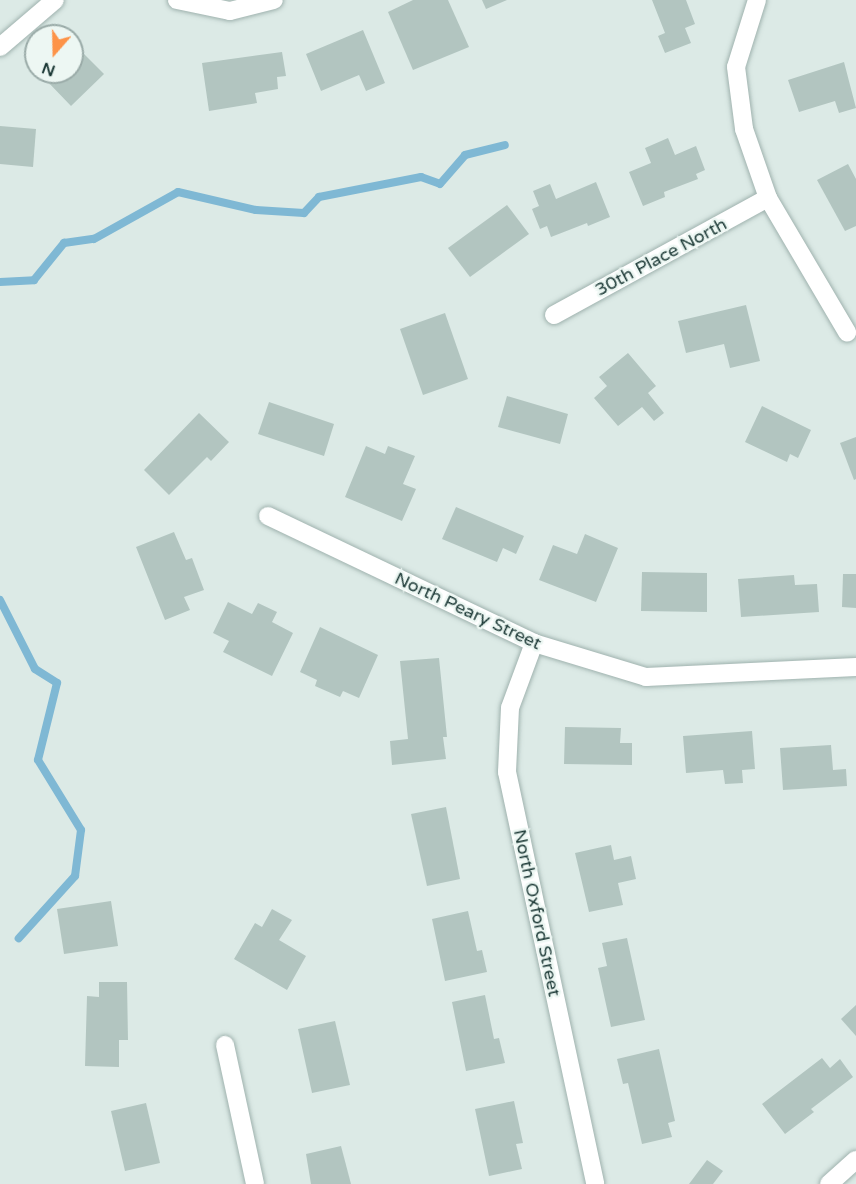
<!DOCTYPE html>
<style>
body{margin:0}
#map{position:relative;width:856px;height:1184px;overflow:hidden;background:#dceae6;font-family:"Varela Round",sans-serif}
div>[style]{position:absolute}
.stream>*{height:8px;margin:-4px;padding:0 4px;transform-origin:4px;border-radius:4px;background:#7fb8d4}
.building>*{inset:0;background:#b2c5c0}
.roads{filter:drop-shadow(0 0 2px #9fb2ae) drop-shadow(0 0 2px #9fb2ae)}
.minor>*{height:18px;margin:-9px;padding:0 9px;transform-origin:9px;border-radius:9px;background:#fff}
span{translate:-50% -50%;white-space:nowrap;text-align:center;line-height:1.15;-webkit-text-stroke:5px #edf7f3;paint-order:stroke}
.street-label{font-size:18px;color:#1d3a37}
.north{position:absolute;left:24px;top:24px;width:60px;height:60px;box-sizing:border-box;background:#edf7f3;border:2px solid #9aaba8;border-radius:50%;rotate:200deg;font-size:16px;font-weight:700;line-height:24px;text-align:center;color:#1d3a37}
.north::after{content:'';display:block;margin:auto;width:21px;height:27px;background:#fd9348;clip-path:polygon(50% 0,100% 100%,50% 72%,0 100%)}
</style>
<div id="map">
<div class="stream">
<i style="left:0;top:282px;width:34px;rotate:-3deg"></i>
<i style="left:34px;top:280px;width:48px;rotate:-51deg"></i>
<i style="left:64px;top:243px;width:30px;rotate:-8deg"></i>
<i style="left:94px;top:239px;width:96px;rotate:-29.2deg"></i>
<i style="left:178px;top:192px;width:80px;rotate:13deg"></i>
<i style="left:256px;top:210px;width:48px;rotate:3.6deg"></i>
<i style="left:304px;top:213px;width:22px;rotate:-47deg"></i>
<i style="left:319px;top:197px;width:104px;rotate:-11.1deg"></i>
<i style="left:421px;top:177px;width:20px;rotate:20deg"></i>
<i style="left:440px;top:184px;width:38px;rotate:-49deg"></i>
<i style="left:465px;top:155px;width:41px;rotate:-14deg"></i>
<i style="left:0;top:600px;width:77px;rotate:63.1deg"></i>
<i style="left:35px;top:669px;width:26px;rotate:32deg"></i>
<i style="left:57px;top:683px;width:79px;rotate:103.9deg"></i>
<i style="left:38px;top:760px;width:82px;rotate:58.4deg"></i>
<i style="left:81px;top:830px;width:46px;rotate:97.4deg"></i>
<i style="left:75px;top:876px;width:84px;rotate:132.1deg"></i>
</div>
<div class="building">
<i style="clip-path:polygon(413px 0,448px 0,469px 47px,413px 70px,388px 12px)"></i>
<i style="clip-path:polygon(482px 0,507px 0,486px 9px)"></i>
<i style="clip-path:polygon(652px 0,686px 0,695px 24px,685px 28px,691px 43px,665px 53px,658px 36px,665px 33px)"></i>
<i style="clip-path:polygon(363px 30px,385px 83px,366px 91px,359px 75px,321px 91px,306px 54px)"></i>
<i style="clip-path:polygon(282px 52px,286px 76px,277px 77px,278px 89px,255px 93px,257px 103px,209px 111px,202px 63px)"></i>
<i style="clip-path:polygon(83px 53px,104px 74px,71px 106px,46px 80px,54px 72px,72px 72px,72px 64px)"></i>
<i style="clip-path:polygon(844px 62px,856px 108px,839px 113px,835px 101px,799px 112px,788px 80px)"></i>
<i style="clip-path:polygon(0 126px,36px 129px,33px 167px,0 164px)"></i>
<i style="clip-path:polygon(668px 138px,675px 155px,696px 146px,705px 170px,696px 174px,698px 179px,664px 192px,665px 197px,643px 206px,629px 172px,651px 163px,645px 148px)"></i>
<i style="clip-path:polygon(848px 164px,856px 179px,856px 226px,845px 231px,817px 180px)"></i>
<i style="clip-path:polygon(596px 182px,610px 217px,588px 226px,587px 223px,551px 237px,547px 226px,540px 229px,532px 209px,539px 206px,533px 191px,550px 184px,556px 199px)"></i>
<i style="clip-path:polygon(507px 205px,529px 234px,470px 277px,448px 248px)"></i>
<i style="clip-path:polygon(746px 305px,760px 361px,730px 368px,724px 344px,686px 353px,678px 321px)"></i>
<i style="clip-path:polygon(445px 313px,468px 379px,423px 395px,400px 329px)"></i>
<i style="clip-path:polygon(628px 353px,656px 386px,648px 393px,664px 413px,654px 421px,642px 407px,618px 426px,594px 398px,607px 386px,599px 377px)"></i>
<i style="clip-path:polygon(507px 396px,568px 414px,560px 444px,498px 427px)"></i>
<i style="clip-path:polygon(269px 402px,334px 424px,324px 456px,258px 434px)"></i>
<i style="clip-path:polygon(762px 406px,811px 430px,798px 458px,790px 454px,787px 462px,745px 442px)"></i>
<i style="clip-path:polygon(199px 413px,229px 442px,211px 461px,207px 457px,169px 495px,144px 470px)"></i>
<i style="clip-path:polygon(856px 437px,856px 479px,854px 480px,840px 443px)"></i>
<i style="clip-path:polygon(366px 446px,385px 454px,388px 446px,415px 456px,403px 484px,416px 489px,402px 521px,345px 497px)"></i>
<i style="clip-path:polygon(456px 507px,524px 536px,516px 554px,503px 548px,497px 562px,442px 539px)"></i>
<i style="clip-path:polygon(174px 532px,186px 560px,192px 558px,204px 590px,184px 597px,190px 610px,165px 620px,136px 547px)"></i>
<i style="clip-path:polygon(585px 534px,618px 548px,596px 602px,539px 580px,553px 545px,577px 554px)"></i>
<i style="clip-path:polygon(642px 572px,707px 573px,707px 612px,641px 611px)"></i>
<i style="clip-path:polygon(843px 574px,856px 574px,856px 608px,842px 607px)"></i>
<i style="clip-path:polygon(794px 575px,795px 585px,817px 584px,819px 612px,741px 617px,738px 579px)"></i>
<i style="clip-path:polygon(228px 602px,252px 614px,258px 603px,277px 612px,272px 622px,293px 633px,272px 676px,223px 652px,229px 641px,213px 633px)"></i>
<i style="clip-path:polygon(320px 627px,378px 655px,359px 698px,343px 691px,340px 697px,315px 686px,317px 680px,300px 672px)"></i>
<i style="clip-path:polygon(439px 658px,447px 737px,443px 737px,446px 759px,392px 765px,390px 741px,408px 739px,400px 661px)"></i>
<i style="clip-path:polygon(565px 727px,621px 728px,620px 743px,632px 743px,632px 765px,564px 764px)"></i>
<i style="clip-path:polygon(752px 731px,755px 769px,742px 770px,743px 783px,725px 784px,723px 770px,686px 773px,683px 736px)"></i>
<i style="clip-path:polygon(831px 745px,833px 770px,846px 769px,847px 786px,783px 790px,780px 748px)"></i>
<i style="clip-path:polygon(446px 807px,460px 879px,427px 886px,411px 814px)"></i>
<i style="clip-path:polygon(611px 845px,614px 860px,631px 856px,636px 879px,618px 883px,623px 905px,589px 912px,575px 853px)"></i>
<i style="clip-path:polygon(111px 901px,118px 946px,64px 954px,57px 909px)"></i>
<i style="clip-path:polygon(272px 909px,292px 920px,279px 940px,306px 956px,287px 990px,234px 959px,255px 923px,262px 927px)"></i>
<i style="clip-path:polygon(468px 911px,477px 951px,482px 950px,487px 972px,445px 981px,432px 919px)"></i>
<i style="clip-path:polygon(627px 938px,645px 1020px,611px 1027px,598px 968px,607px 966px,602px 943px)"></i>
<i style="clip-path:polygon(99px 982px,127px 982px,128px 1040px,119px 1040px,119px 1067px,85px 1066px,87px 996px,99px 997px)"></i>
<i style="clip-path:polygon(485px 995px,494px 1039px,499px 1038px,505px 1063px,466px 1071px,452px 1002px)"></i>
<i style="clip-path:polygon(856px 1005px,856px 1036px,841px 1019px)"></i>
<i style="clip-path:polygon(335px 1021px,350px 1085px,312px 1093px,298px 1029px)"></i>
<i style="clip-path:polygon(659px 1049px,675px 1121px,668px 1123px,672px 1137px,642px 1144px,628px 1083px,623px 1084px,617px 1059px)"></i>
<i style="clip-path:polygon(822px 1058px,830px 1068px,840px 1059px,853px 1077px,811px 1109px,814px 1112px,785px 1134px,762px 1104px)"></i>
<i style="clip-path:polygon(514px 1101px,523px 1143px,516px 1144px,522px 1169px,489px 1176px,475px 1109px)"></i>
<i style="clip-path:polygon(146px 1103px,160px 1163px,125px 1171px,111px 1111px)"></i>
<i style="clip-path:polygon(341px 1146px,351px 1184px,311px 1184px,306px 1154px)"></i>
<i style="clip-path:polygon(707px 1160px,723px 1171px,713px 1184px,689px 1184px)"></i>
</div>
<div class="roads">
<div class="minor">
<i style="left:177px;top:0;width:54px;rotate:11.7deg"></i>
<i style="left:230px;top:11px;width:45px;rotate:-14deg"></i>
<i style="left:757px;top:0;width:70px;rotate:107.4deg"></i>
<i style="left:736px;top:67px;width:63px;rotate:82.6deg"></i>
<i style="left:744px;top:129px;width:73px;rotate:70.8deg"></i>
<i style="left:768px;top:198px;width:156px;rotate:59.5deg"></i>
<i style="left:0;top:47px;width:72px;rotate:-40.5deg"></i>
<i style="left:554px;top:315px;width:244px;rotate:-28.7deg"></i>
<i style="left:268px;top:516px;width:295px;rotate:25.5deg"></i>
<i style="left:534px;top:643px;width:117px;rotate:16.9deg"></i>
<i style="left:646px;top:677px;width:210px;rotate:-2.7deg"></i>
<i style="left:534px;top:643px;width:69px;rotate:110.3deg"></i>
<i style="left:510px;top:708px;width:64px;rotate:92.7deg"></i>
<i style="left:507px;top:772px;width:421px;rotate:77.9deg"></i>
<i style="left:225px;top:1045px;width:142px;rotate:77.8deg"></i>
<i style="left:829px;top:1184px;width:36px;rotate:-42deg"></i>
</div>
</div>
<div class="street-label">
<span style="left:661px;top:257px;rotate:-28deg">30th Place North</span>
<span style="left:468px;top:611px;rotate:25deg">North Peary Street</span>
<span style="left:537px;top:913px;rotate:78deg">North Oxford Street</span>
</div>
<div class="north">N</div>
</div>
